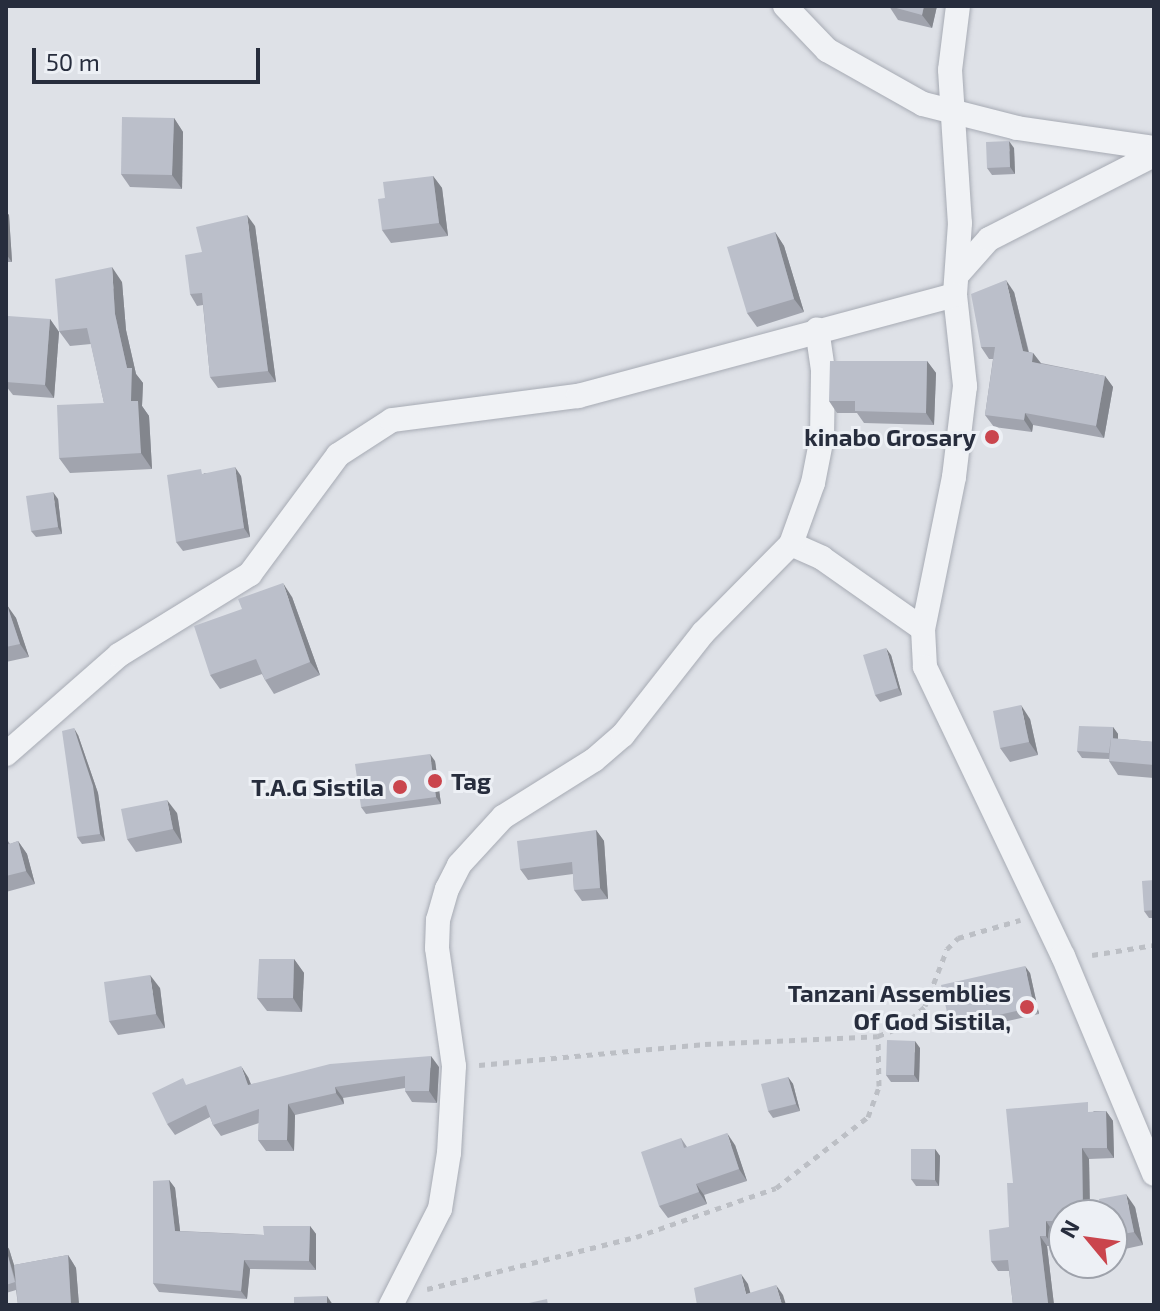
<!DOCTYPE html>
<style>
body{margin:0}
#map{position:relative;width:1160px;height:1311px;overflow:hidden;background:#dee1e7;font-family:"Exo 2",sans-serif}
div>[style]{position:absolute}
.path>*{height:5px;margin-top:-2.5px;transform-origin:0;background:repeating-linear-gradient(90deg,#bcbfc5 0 6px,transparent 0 12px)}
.roads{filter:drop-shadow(0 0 2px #a7abb4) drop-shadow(0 0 2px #a7abb4)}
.street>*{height:24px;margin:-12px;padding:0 12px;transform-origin:12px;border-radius:12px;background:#f0f2f5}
.wall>*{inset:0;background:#a1a4ae}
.shaded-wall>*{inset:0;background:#83868d}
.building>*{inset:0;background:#bbbfca}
.dots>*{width:22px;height:22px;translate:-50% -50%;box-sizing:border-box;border:4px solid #edf0f5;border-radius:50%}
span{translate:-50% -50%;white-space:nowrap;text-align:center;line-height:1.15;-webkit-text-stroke:6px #edf0f5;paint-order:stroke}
.poi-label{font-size:24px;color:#272d3d;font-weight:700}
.right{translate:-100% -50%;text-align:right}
.left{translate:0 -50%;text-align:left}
.frame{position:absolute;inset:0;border:8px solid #272d3d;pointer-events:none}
.north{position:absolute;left:1048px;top:1199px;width:80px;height:80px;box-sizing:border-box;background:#edf0f5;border:2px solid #9ea2ab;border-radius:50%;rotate:299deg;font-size:22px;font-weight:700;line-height:32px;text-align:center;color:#272d3d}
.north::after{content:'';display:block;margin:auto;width:28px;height:36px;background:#ca454d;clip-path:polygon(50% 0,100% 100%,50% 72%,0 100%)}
.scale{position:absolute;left:32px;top:48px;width:228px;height:36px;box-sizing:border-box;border:4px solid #272d3d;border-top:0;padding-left:10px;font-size:24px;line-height:28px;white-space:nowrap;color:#272d3d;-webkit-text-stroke:6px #edf0f5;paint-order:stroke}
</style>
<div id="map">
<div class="path">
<i style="left:1092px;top:955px;width:63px;rotate:-9.2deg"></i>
<i style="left:479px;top:1065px;width:227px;rotate:-5.3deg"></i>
<i style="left:705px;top:1044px;width:173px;rotate:-2.6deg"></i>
<i style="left:878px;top:1036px;width:26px;rotate:-21deg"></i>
<i style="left:902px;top:1027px;width:31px;rotate:-42deg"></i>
<i style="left:925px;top:1006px;width:61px;rotate:-68.9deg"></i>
<i style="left:947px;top:949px;width:16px;rotate:-45deg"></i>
<i style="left:958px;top:938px;width:65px;rotate:-16.2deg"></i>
<i style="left:427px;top:1289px;width:215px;rotate:-14deg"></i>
<i style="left:636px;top:1237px;width:148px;rotate:-19.3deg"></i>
<i style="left:776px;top:1188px;width:116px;rotate:-37.7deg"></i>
<i style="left:868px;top:1117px;width:33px;rotate:-70deg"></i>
<i style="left:879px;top:1086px;width:50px;rotate:-91.1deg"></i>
</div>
<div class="roads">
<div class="street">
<i style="left:785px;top:6px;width:61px;rotate:46.3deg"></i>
<i style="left:827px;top:50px;width:110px;rotate:29.4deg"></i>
<i style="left:923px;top:104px;width:97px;rotate:14.3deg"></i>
<i style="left:1017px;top:128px;width:138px;rotate:8.3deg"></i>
<i style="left:958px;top:6px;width:64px;rotate:97.1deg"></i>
<i style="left:950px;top:70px;width:153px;rotate:86.3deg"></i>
<i style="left:960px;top:223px;width:72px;rotate:94deg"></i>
<i style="left:955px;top:295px;width:92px;rotate:83.7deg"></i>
<i style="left:965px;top:386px;width:92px;rotate:96.9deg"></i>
<i style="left:954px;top:477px;width:155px;rotate:101.5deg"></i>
<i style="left:923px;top:629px;width:38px;rotate:87deg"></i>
<i style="left:925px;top:667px;width:320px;rotate:64.5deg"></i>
<i style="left:1063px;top:956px;width:236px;rotate:67.3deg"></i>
<i style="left:957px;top:275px;width:48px;rotate:-48.4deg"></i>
<i style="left:989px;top:239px;width:185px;rotate:-27deg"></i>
<i style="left:791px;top:544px;width:34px;rotate:24deg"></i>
<i style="left:822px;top:558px;width:123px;rotate:35.1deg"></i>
<i style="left:6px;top:754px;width:150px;rotate:-41.2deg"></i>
<i style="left:119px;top:655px;width:154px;rotate:-31.7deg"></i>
<i style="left:250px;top:574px;width:148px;rotate:-53.5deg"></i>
<i style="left:338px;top:455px;width:64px;rotate:-32.9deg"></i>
<i style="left:392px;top:420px;width:188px;rotate:-7.4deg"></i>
<i style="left:578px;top:396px;width:390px;rotate:-15deg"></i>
<i style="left:391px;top:1305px;width:108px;rotate:-63deg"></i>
<i style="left:440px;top:1209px;width:57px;rotate:-80.9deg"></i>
<i style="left:449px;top:1153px;width:87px;rotate:-86.7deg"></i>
<i style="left:454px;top:1066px;width:119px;rotate:-98.2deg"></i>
<i style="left:437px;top:948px;width:28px;rotate:-88deg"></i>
<i style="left:438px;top:920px;width:32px;rotate:-74deg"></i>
<i style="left:447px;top:889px;width:27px;rotate:-63deg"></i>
<i style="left:459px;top:865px;width:65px;rotate:-47.5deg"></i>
<i style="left:503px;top:817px;width:107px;rotate:-32.1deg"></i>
<i style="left:594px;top:760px;width:38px;rotate:-41deg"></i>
<i style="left:623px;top:735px;width:130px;rotate:-51.9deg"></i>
<i style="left:703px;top:633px;width:125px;rotate:-45.3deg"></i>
<i style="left:791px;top:544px;width:65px;rotate:-70.2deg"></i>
<i style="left:813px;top:483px;width:47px;rotate:-78.9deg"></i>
<i style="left:822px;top:437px;width:67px;rotate:-89.1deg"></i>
<i style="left:823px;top:370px;width:41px;rotate:-98.3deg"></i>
</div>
</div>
<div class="wall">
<i style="clip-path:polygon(889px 6px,937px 6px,932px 28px,898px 20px)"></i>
<i style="clip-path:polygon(174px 118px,183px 132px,182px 189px,130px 187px,121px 174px)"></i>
<i style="clip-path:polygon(1014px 148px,1015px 174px,992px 175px,987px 168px)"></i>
<i style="clip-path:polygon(433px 176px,442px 188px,448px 236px,391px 243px,382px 230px,385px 198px)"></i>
<i style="clip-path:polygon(6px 212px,9px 215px,12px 262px,6px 262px)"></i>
<i style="clip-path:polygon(255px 226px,276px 382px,218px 388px,210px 377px,203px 305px,197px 306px,190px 294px,202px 252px)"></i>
<i style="clip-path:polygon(775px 232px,784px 246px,804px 312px,757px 327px,747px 313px)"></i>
<i style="clip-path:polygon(122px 282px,126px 330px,136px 374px,143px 383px,142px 406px,149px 416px,152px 469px,70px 473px,59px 458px,104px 403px,91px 344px,70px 346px,59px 331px)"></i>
<i style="clip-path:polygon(1014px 292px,1029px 352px,1033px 353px,1041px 363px,1105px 376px,1113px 387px,1104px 438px,1033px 425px,1032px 432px,994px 427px,985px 415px,993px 359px,989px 359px,981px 347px)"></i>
<i style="clip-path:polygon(50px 319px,59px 332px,54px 398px,13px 395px,6px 386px,6px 347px)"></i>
<i style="clip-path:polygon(927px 361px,936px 373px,934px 425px,864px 423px,857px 413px,837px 413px,829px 401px)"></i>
<i style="clip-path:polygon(204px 473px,241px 476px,250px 537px,183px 551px,176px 542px)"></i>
<i style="clip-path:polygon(58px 499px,62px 534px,36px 537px,31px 531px)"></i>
<i style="clip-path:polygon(292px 597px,320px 675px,274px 694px,265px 680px,262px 674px,220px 689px,210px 675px)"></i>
<i style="clip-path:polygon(6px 606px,16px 618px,29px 657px,6px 662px)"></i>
<i style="clip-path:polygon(891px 655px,902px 695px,880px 702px,875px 695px)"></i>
<i style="clip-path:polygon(1030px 719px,1038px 755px,1010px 762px,1000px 748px)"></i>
<i style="clip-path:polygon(1113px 727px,1118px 734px,1118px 739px,1154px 742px,1154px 778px,1118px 775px,1109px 761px,1109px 759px,1082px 758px,1077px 751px)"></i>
<i style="clip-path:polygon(78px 735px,98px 793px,105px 841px,82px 844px,77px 837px)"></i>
<i style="clip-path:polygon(435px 761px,441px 804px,366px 814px,361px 807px)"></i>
<i style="clip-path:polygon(177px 813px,182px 843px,136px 852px,127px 839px)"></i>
<i style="clip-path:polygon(596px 830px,604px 841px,608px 899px,582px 901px,574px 890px,573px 874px,528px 880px,520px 869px)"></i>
<i style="clip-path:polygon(6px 838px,10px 844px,18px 841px,27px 854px,35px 884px,6px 892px)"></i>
<i style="clip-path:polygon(1154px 880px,1154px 918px,1149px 918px,1144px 911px)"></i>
<i style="clip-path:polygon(294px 959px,304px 973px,302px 1012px,267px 1011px,257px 998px)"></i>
<i style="clip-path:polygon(1030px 973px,1039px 1014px,954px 1033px,950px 1026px)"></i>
<i style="clip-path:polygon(160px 988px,165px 1028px,118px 1035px,109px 1021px)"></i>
<i style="clip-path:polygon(920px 1048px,919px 1082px,891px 1082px,886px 1075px)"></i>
<i style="clip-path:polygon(439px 1067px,437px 1103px,412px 1102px,405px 1091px,405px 1088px,343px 1098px,344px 1104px,295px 1115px,294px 1151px,266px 1151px,258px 1140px,259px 1123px,221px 1136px,213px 1125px,210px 1117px,175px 1135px,167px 1124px,188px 1085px,248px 1077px,251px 1084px)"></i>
<i style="clip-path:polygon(788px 1077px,793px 1084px,800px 1111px,773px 1118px,768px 1111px)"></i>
<i style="clip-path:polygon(1094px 1111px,1106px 1111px,1113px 1121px,1114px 1158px,1089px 1159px,1090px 1215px,1064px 1215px,1064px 1231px,1053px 1232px,1053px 1246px,1047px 1246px,1054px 1305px,1013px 1305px,1009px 1271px,998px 1271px,991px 1261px,1009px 1227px,1013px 1183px)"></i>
<i style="clip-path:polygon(681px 1138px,687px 1147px,735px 1145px,747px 1181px,704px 1195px,707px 1204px,668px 1218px,659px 1206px)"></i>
<i style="clip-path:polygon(935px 1149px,940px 1156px,939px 1186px,916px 1186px,911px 1179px)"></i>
<i style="clip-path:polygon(169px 1180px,175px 1188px,180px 1231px,264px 1235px,310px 1226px,316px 1234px,316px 1270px,250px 1269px,247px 1299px,159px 1292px,153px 1283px)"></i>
<i style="clip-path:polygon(1135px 1207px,1143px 1245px,1116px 1251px,1112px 1245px,1112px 1215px)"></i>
<i style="clip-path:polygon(6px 1245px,9px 1249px,14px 1265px,68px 1255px,76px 1268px,79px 1305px,18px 1305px,16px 1290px,6px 1293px)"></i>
</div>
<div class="shaded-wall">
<i style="clip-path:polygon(924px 6px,937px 6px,932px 28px,922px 15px)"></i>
<i style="clip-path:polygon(174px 118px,183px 132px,182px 189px,172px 175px)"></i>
<i style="clip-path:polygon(1009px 141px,1014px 148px,1015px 174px,1010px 167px)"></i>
<i style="clip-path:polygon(433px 176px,442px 188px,448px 236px,439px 223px)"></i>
<i style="clip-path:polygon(6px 212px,9px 215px,12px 262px,6px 254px)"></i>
<i style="clip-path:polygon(247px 215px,255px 226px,276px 382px,268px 371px)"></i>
<i style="clip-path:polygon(775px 232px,784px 246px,804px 312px,794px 299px)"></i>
<i style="clip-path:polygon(112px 267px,122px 282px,126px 330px,136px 374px,143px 383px,142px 406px,149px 416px,152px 469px,141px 453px,131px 401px,127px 368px,115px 314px)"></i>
<i style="clip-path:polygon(1006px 280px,1014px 292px,1031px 363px,1023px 351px)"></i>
<i style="clip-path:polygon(50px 319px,59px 332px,54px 398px,45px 385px)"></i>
<i style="clip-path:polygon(1033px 353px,1042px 365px,1032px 362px)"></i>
<i style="clip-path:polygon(927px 361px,936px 373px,934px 425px,926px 413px)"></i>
<i style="clip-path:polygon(1105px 376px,1113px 387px,1104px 438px,1096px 426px)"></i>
<i style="clip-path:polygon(1025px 413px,1033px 425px,1032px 432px,1024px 420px)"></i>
<i style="clip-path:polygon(235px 467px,241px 476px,250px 537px,244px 528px)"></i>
<i style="clip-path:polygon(53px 492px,58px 499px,62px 534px,58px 527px)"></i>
<i style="clip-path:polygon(283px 583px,292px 597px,320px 675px,310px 662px)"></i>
<i style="clip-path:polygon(7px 605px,16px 618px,29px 657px,20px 644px)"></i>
<i style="clip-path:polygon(886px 648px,891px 655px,902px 695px,898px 688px)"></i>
<i style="clip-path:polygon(1021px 705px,1030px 719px,1038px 755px,1029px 742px)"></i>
<i style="clip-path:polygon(1113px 727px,1118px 734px,1118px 760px,1113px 753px)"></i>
<i style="clip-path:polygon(74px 728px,78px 735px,98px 793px,105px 841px,100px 834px)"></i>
<i style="clip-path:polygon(430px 754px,435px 761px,441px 804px,436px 797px)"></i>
<i style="clip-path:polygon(167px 800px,177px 813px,182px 843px,173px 829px)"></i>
<i style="clip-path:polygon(596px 830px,604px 841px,608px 899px,600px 888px)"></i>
<i style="clip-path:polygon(18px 841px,27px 854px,35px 884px,26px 871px)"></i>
<i style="clip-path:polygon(294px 959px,304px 973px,302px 1012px,293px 998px)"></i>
<i style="clip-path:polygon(1025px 966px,1030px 973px,1039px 1014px,1034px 1007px)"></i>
<i style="clip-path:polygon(150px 975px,160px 988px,165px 1028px,156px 1014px)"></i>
<i style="clip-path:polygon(915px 1041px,920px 1048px,919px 1082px,914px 1075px)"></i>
<i style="clip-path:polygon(431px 1056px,439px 1067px,437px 1103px,429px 1091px)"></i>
<i style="clip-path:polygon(241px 1066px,248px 1077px,255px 1096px,248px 1085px)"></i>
<i style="clip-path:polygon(788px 1077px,793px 1084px,800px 1111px,796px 1104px)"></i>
<i style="clip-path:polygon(335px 1087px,343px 1098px,344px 1104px,336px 1093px)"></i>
<i style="clip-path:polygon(288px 1104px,295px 1115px,294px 1151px,287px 1140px)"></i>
<i style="clip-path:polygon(1106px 1111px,1113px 1121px,1114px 1158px,1107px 1148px)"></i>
<i style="clip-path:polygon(727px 1133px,735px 1145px,747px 1181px,739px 1169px)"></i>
<i style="clip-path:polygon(1082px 1148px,1089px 1159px,1090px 1215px,1083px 1215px)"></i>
<i style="clip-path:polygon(935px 1149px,940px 1156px,939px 1186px,935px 1180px)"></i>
<i style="clip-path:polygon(169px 1180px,175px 1188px,181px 1239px,175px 1231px)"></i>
<i style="clip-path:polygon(696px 1184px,704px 1195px,707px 1204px,699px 1192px)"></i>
<i style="clip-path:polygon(1126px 1194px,1135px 1207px,1143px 1245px,1134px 1232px)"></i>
<i style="clip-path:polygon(1046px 1221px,1053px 1232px,1053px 1246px,1046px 1236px)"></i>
<i style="clip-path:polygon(310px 1226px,316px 1234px,316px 1270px,309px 1261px)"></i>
<i style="clip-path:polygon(1040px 1236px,1047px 1246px,1054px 1305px,1049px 1305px,1048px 1303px)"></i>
<i style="clip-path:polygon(6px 1245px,9px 1249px,21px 1288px,16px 1282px,6px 1249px)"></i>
<i style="clip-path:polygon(68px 1255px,76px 1268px,79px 1305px,71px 1305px)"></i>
<i style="clip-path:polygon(244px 1260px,250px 1269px,247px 1299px,241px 1291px)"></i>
<i style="clip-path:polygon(741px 1274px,748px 1284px,753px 1303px,746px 1294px)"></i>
<i style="clip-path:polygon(776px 1285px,783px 1295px,786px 1305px,782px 1305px)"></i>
<i style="clip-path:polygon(327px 1296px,333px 1305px,327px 1305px)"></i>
</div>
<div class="building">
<i style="clip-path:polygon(889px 6px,924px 6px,922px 15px)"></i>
<i style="clip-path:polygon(122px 117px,174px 118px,172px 175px,121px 174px)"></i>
<i style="clip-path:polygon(1009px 141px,1010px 167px,987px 168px,986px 142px)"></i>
<i style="clip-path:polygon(433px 176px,439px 223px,382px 230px,378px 199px,385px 198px,383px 182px)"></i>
<i style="clip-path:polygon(247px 215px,268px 371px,210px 377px,202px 293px,190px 294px,185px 255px,202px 252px,196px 227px)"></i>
<i style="clip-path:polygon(775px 232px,794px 299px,747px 313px,727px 247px)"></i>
<i style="clip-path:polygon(112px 267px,115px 314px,127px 368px,132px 368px,131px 401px,138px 401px,141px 453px,59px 458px,57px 405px,104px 403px,87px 328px,59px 331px,55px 279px)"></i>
<i style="clip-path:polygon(1006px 280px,1023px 351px,1033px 353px,1032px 362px,1105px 376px,1096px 426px,1025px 413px,1024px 420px,985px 415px,995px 347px,981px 347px,971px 294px)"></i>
<i style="clip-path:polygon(8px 316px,50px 319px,45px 385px,6px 382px,6px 347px)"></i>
<i style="clip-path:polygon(830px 361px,927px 361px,926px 413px,855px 411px,855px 401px,829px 401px)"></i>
<i style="clip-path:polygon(235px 467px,244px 528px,176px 542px,167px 475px,201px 469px,202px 474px)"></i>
<i style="clip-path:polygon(53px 492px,58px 527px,31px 531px,26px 496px)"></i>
<i style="clip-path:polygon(283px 583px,310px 662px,265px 680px,256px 659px,210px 675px,194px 626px,242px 609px,238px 599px)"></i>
<i style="clip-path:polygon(7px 605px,20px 644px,6px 647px,6px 606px)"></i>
<i style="clip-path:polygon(886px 648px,898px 688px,875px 695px,863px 655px)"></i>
<i style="clip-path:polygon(1021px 705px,1029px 742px,1000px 748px,993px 711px)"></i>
<i style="clip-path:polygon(1079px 726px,1113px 727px,1113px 739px,1111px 738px,1109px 753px,1077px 751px)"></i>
<i style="clip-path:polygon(74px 728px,93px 786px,100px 834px,77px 837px,62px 731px)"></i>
<i style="clip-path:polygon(1111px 738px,1154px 742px,1154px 765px,1109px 761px)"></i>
<i style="clip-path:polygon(430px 754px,436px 797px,361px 807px,355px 764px)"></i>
<i style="clip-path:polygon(167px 800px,173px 829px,127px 839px,121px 809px)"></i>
<i style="clip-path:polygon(596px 830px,600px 888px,574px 890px,572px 862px,520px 869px,517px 841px)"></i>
<i style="clip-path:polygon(18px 841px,26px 871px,6px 876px,6px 845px)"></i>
<i style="clip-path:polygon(1154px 880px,1154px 910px,1144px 911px,1142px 881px)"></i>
<i style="clip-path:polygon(259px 959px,294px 959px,293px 998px,257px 998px)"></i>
<i style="clip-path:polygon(1025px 966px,1034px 1007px,950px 1026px,941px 985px)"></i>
<i style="clip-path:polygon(150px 975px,156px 1014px,109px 1021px,104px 982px)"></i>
<i style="clip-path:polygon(887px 1040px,915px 1041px,914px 1075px,886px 1075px)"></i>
<i style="clip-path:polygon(431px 1056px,429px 1091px,405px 1091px,405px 1076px,335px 1087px,336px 1093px,288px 1104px,287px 1140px,258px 1140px,259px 1109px,213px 1125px,206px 1105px,167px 1124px,152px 1093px,183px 1078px,186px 1085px,241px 1066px,248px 1085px,330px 1064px)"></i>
<i style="clip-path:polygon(788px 1077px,796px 1104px,768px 1111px,761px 1084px)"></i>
<i style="clip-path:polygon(1088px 1102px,1088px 1112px,1106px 1111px,1107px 1148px,1082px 1148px,1083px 1215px,1064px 1215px,1064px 1221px,1046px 1221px,1046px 1236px,1040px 1236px,1048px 1303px,1031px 1305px,1013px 1305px,1008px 1260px,991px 1261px,989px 1230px,1009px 1227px,1007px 1183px,1013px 1183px,1006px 1109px)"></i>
<i style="clip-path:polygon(727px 1133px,739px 1169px,696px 1184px,699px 1192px,659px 1206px,641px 1152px,681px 1138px,684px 1148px)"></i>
<i style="clip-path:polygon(911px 1149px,935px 1149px,935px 1180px,911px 1179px)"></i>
<i style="clip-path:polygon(169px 1180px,175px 1231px,264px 1235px,263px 1226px,310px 1226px,309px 1261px,244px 1260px,241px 1291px,153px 1283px,153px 1181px)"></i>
<i style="clip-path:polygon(1126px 1194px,1134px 1232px,1112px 1236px,1112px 1215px,1102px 1215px,1099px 1199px)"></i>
<i style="clip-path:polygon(6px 1249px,15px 1282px,6px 1285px)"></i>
<i style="clip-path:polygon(68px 1255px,71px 1305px,18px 1305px,14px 1265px)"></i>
<i style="clip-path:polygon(741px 1274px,746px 1294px,776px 1285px,782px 1305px,697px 1305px,694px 1288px)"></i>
<i style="clip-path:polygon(327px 1296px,327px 1305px,294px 1305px,294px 1297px)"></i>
<i style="clip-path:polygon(547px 1299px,548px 1305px,520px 1305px)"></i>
</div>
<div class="dots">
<i style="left:992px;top:437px;background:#ca454d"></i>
<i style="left:435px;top:781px;background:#ca454d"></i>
<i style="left:400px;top:787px;background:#ca454d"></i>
<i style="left:1027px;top:1007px;background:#ca454d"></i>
</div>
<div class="poi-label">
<span class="right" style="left:976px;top:437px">kinabo Grosary</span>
<span class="left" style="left:451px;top:781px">Tag</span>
<span class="right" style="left:384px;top:787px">T.A.G Sistila</span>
<span class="right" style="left:1011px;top:1007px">Tanzani Assemblies<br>Of God Sistila,</span>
</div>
<div class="frame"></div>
<div class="north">N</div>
<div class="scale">50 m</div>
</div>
